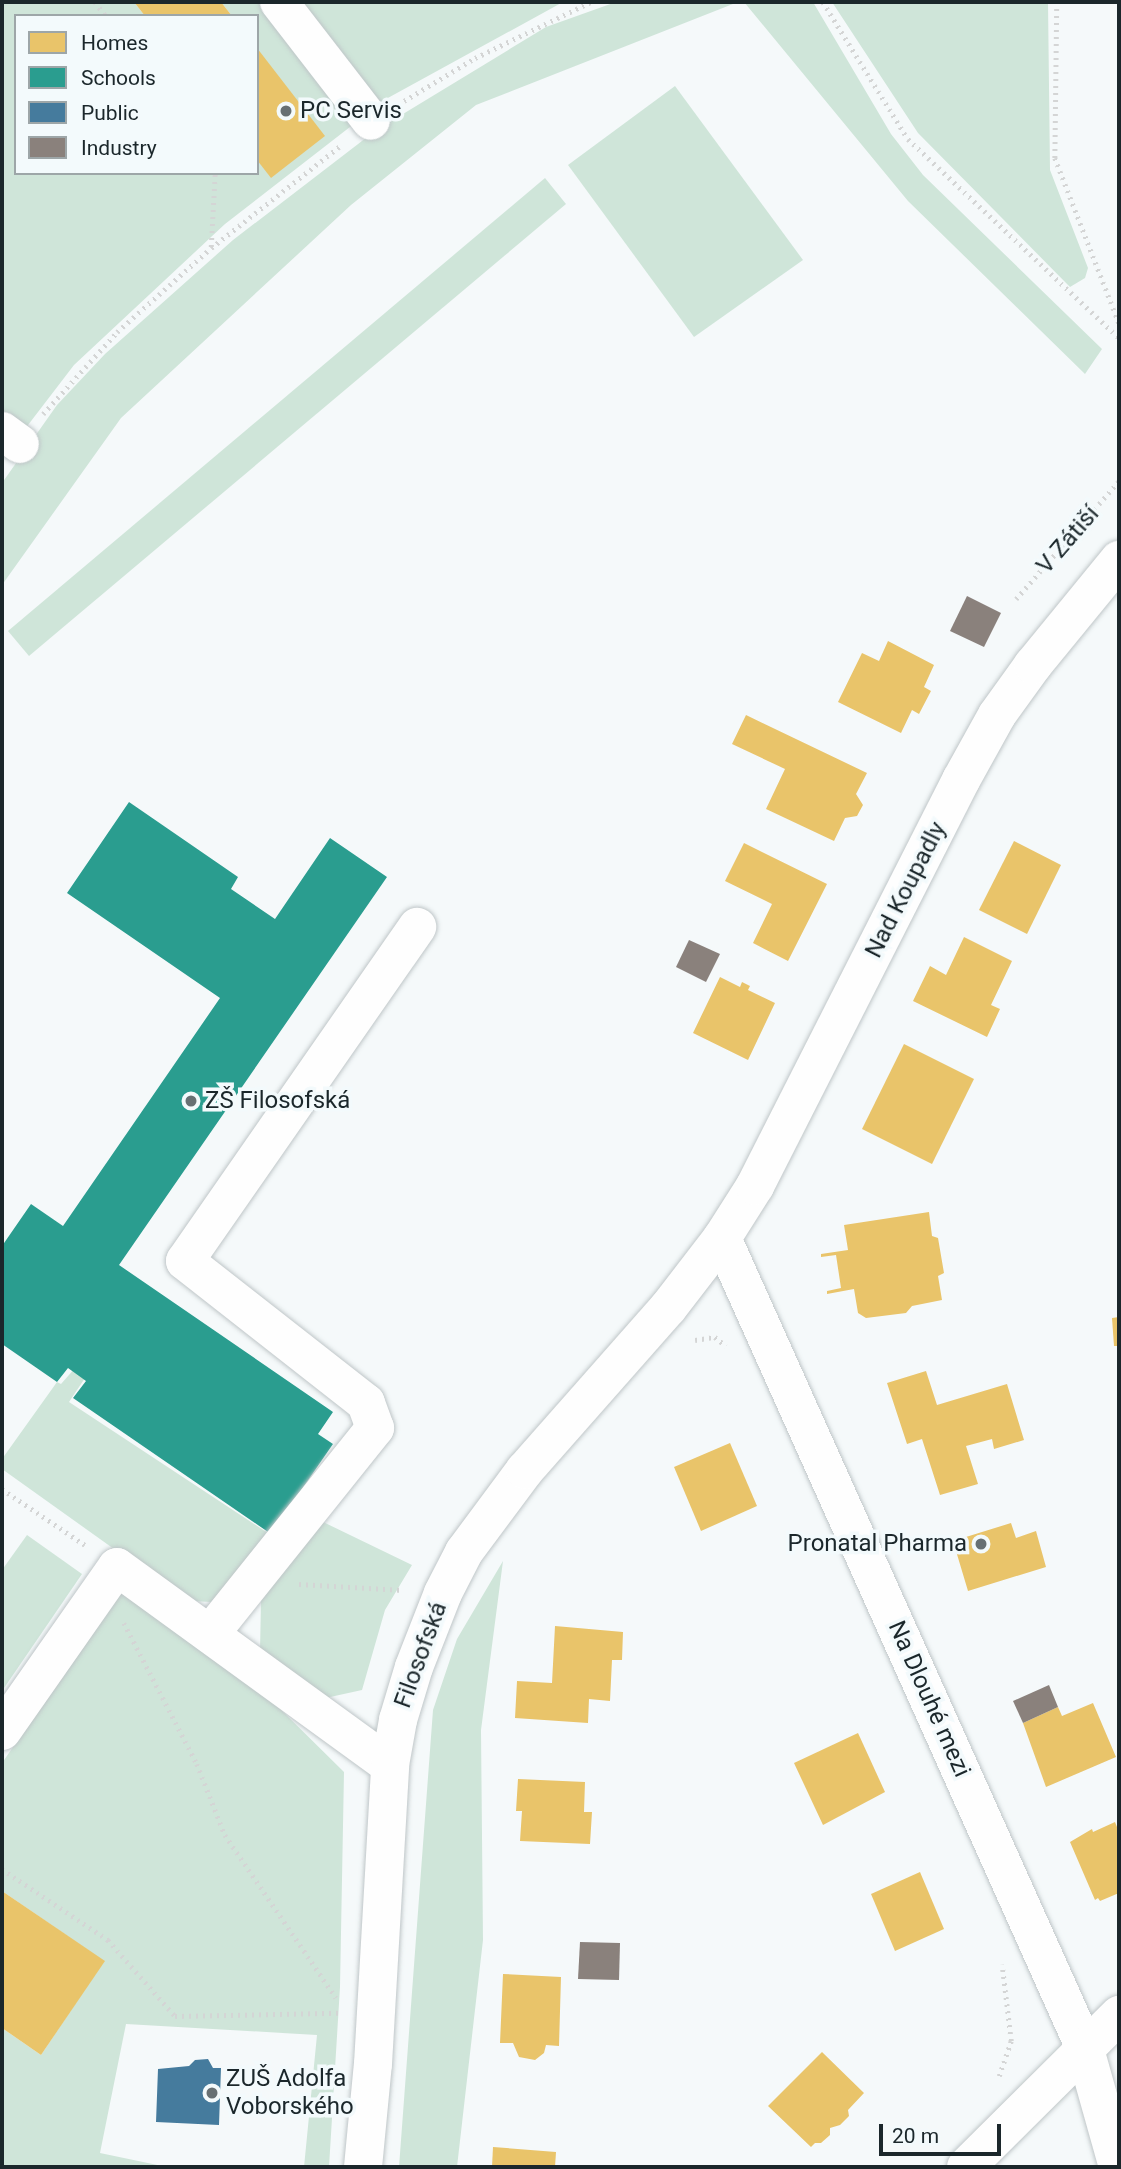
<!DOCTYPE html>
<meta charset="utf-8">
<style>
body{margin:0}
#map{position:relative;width:1121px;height:2169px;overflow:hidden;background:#f5f9fa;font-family:Roboto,sans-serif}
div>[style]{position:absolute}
.green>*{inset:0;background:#cfe5d9}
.homes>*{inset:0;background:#e9c46a}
.schools>*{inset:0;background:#2a9d8f}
.public>*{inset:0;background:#457b9d}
.industry>*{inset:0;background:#8a817c}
.path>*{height:4.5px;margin-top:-2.25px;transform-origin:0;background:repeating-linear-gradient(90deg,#d4d5d5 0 2px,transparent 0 7px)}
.roads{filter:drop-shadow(0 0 2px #bfc6c8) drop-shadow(0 0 2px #bfc6c8)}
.minor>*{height:38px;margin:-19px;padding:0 19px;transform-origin:19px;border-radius:19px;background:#fefefe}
.dots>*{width:19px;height:19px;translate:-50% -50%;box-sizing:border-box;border:4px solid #f3fafc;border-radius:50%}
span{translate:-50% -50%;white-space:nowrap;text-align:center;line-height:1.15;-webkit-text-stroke:7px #f3fafc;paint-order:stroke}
.poi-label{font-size:24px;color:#1b272b}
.left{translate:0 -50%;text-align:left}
.right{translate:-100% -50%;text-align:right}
.street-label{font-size:24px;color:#1b272b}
.frame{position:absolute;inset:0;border:4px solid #1b272b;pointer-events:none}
.legend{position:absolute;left:14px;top:14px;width:245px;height:161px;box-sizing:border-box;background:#f3fafc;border:2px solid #9da6a8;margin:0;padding:9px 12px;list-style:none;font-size:21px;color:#1b272b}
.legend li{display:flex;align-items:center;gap:14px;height:35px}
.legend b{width:35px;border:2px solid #9da6a8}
.scale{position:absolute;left:879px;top:2124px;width:122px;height:32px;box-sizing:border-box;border:4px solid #1b272b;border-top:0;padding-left:9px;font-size:21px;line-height:24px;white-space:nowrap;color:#1b272b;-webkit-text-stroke:5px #f3fafc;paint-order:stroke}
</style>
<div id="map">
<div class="green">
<i style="clip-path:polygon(2px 2px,134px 2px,145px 16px,16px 16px,16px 173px,257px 173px,257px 16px,232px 16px,221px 2px,563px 2px,386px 99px,225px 224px,74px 365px,2px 459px)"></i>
<i style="clip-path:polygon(616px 2px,738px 2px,476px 105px,351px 205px,121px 418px,2px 585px,2px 483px,57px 405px,105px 354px,233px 240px,375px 131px,546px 27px)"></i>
<i style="clip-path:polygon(744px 2px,813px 2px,891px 134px,923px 175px,1102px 349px,1085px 374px,908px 201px)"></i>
<i style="clip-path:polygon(832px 2px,1048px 2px,1050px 170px,1088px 268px,1085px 278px,1070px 287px,918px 133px)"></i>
<i style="clip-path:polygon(675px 86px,803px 260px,694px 337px,568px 165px)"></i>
<i style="clip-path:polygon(545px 178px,566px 204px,29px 656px,8px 631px)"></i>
<i style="clip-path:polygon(76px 1367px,87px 1375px,69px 1402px,274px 1537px,211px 1602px,193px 1601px,142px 1569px,2px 1469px,2px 1459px,57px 1382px,61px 1384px)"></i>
<i style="clip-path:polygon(319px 1520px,412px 1565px,385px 1610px,362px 1690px,321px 1699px,260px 1651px,261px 1601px)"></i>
<i style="clip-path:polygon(27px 1535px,82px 1574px,2px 1691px,2px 1570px)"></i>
<i style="clip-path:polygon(503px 1561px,481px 1730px,483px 1940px,457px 2167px,399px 2167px,433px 1710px,457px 1639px)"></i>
<i style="clip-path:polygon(122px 1589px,260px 1689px,344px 1772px,340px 1987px,329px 2167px,304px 2167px,317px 2035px,126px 2024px,100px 2153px,167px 2167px,2px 2167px,2px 2028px,41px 2055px,104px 1961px,2px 1891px,2px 1763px)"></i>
</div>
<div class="homes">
<i style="clip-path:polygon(134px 2px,221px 2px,232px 16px,145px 16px)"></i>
<i style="clip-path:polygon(257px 48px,325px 136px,271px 178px,257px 160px)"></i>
<i style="clip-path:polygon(888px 641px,934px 665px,924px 687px,931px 691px,919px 714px,912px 710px,901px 733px,838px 702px,862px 653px,879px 661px)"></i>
<i style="clip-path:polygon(746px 715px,867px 773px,856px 794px,863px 805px,857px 816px,845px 818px,834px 841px,766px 809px,785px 769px,732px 744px)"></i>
<i style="clip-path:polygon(1014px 841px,1061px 865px,1027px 934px,979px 910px)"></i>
<i style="clip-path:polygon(744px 843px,827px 884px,788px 961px,753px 943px,772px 904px,725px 881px)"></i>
<i style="clip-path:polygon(964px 937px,1012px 961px,991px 1005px,1000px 1009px,987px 1037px,913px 1001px,930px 966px,946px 975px)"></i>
<i style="clip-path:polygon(720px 977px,740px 987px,742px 982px,750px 986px,748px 990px,775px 1003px,748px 1060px,693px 1033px)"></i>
<i style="clip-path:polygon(904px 1044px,974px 1079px,932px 1164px,862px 1129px)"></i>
<i style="clip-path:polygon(929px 1212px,932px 1236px,938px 1238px,944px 1273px,938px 1276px,942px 1300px,912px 1306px,906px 1313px,866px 1318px,858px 1313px,854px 1289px,827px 1294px,827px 1291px,841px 1288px,836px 1255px,821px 1257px,821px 1254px,848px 1250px,844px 1225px)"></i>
<i style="clip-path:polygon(1119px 1317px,1119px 1346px,1114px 1346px,1112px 1318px)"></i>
<i style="clip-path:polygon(926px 1371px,937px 1405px,1007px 1384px,1024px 1440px,994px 1449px,992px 1439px,966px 1446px,978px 1484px,940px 1495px,922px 1439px,907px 1444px,887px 1383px)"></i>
<i style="clip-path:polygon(730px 1443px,757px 1506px,701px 1531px,674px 1467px)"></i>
<i style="clip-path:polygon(1011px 1523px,1016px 1538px,1036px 1531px,1046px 1567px,968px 1591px,953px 1541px)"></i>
<i style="clip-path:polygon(555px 1626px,623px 1632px,622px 1660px,612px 1660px,610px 1701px,589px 1699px,588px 1723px,515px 1718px,517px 1681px,552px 1683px)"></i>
<i style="clip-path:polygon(1093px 1703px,1116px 1757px,1046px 1787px,1023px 1723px,1058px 1707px,1062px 1716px)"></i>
<i style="clip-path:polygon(858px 1733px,885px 1792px,823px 1825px,794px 1763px)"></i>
<i style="clip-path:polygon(518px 1779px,585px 1782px,584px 1812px,592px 1812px,590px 1844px,520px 1841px,522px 1811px,516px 1811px)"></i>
<i style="clip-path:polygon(1115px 1822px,1119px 1832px,1119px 1893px,1100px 1901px,1098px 1898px,1095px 1900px,1070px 1842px,1092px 1829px,1093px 1832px)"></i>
<i style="clip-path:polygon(920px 1872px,944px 1929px,895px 1951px,871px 1894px)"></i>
<i style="clip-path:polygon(2px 1891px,105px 1961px,41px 2055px,2px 2028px)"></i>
<i style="clip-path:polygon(503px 1974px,561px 1977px,559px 2046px,546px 2045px,544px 2053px,535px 2060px,519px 2057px,513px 2043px,500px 2043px)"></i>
<i style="clip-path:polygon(822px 2052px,864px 2093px,848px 2110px,849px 2116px,840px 2125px,830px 2128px,830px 2135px,821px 2143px,815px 2143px,811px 2147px,768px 2106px)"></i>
<i style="clip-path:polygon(493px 2147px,556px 2152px,555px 2167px,492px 2167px)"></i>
</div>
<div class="schools">
<i style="clip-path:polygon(129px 802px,238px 877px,231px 889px,275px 919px,330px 838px,387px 877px,119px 1265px,333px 1412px,318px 1434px,333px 1444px,271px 1534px,73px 1398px,86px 1381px,68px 1368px,57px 1382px,2px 1344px,2px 1246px,31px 1204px,63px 1226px,220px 998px,67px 893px)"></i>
</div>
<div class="public">
<i style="clip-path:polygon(208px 2059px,213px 2068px,221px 2068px,219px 2125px,156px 2122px,158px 2069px,189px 2066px,195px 2060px)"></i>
</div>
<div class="industry">
<i style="clip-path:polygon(967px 596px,1001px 613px,984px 647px,950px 631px)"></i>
<i style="clip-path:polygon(689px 940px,720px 954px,706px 982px,676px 967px)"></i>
<i style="clip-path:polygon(1049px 1685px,1058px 1707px,1023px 1723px,1013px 1701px)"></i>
<i style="clip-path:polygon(580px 1942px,620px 1943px,619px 1980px,578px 1979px)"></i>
</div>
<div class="path">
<i style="left:95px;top:2px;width:18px;rotate:52deg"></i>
<i style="left:823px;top:2px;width:161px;rotate:58.2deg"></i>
<i style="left:908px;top:139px;width:290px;rotate:43.3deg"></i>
<i style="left:1057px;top:2px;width:156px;rotate:90.7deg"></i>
<i style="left:1055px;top:158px;width:177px;rotate:68.8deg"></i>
<i style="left:404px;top:101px;width:83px;rotate:-31.2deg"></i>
<i style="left:475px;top:58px;width:129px;rotate:-25.8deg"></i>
<i style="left:211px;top:247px;width:74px;rotate:-86.9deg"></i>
<i style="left:43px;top:414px;width:110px;rotate:-47.9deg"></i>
<i style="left:117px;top:332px;width:126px;rotate:-41.8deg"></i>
<i style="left:211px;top:248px;width:164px;rotate:-38.3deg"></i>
<i style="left:1016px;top:599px;width:157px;rotate:-48.9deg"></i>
<i style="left:695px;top:1340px;width:20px;rotate:-9deg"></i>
<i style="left:715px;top:1337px;width:14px;rotate:39deg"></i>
<i style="left:2px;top:1489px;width:100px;rotate:34deg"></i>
<i style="left:299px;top:1584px;width:104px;rotate:3.3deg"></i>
<i style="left:124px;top:1623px;width:159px;rotate:62.6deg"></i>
<i style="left:197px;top:1764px;width:76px;rotate:68.5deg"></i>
<i style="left:225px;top:1835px;width:197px;rotate:55.7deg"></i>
<i style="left:2px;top:1869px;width:128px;rotate:33.8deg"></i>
<i style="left:108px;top:1940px;width:101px;rotate:48.6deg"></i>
<i style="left:175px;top:2016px;width:163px;rotate:-1.1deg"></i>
<i style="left:999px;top:2076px;width:37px;rotate:-71deg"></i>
<i style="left:1011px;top:2041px;width:77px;rotate:-96.8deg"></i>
</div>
<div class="roads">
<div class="minor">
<i style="left:279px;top:2px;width:150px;rotate:52.3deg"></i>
<i style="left:2px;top:431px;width:22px;rotate:36deg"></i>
<i style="left:722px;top:1238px;width:885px;rotate:65.87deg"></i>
<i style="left:1084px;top:2046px;width:126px;rotate:74.3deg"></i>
<i style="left:210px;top:1634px;width:264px;rotate:-51.3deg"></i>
<i style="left:375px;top:1428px;width:27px;rotate:-110deg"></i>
<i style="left:366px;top:1403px;width:230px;rotate:-141.9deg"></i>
<i style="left:185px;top:1261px;width:407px;rotate:-55.2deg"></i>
<i style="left:2px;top:1731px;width:200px;rotate:-55deg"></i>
<i style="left:117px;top:1567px;width:337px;rotate:36deg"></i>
<i style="left:363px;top:2167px;width:103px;rotate:-84.5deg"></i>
<i style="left:373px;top:2064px;width:299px;rotate:-86.7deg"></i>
<i style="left:390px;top:1765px;width:46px;rotate:-79.9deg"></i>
<i style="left:398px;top:1720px;width:55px;rotate:-73.2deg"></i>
<i style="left:414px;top:1667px;width:79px;rotate:-68.6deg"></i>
<i style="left:443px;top:1593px;width:46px;rotate:-62.9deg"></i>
<i style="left:464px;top:1552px;width:102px;rotate:-53.4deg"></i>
<i style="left:525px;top:1470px;width:216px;rotate:-48.6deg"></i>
<i style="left:668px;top:1308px;width:88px;rotate:-52.4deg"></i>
<i style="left:722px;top:1238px;width:62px;rotate:-57.6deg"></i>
<i style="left:755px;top:1186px;width:455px;rotate:-63.1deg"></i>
<i style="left:961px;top:780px;width:74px;rotate:-61deg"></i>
<i style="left:997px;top:715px;width:62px;rotate:-54.2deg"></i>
<i style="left:1033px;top:665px;width:136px;rotate:-50.7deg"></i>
<i style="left:966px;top:2167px;width:216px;rotate:-44.8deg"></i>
</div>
</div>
<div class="dots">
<i style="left:286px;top:111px;background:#677073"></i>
<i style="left:191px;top:1101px;background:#677073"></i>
<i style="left:981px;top:1544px;background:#677073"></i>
<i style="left:212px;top:2093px;background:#677073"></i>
</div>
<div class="poi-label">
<span class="left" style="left:300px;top:111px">PC Servis</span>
<span class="left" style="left:205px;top:1101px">ZŠ Filosofská</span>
<span class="right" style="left:967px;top:1544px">Pronatal Pharma</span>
<span class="left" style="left:226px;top:2093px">ZUŠ Adolfa<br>Voborského</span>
</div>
<div class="street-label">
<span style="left:1068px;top:540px;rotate:-49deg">V Zátiší</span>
<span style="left:906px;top:890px;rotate:-63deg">Nad Koupadly</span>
<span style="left:421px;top:1655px;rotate:-70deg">Filosofská</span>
<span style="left:929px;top:1699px;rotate:66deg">Na Dlouhé mezi</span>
</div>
<div class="frame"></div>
<ul class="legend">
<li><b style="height:19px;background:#e9c46a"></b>Homes</li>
<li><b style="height:19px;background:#2a9d8f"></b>Schools</li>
<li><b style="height:19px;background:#457b9d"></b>Public</li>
<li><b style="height:19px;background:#8a817c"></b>Industry</li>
</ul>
<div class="scale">20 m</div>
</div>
